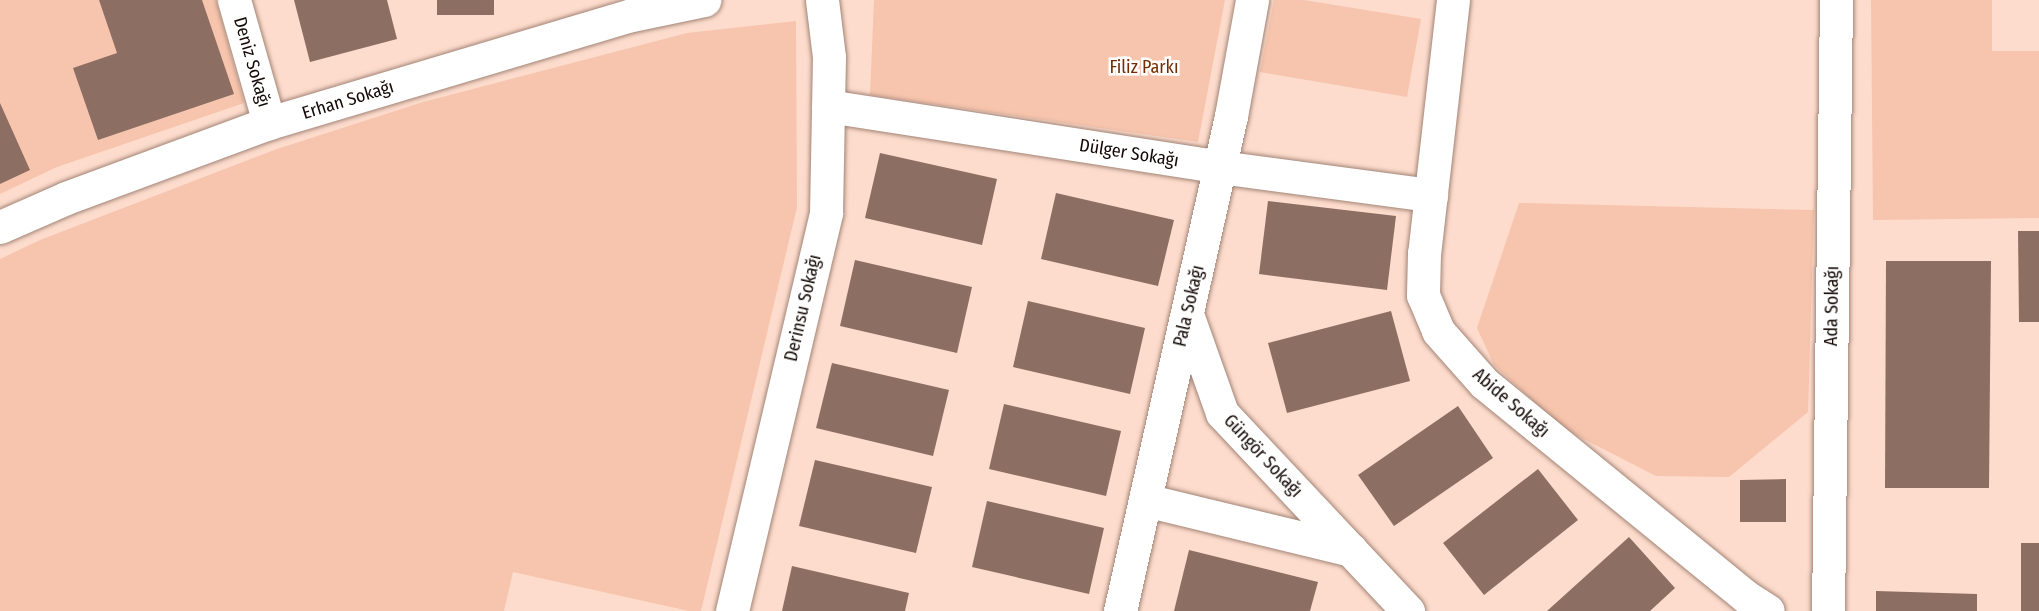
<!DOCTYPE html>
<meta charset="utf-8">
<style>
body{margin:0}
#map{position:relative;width:2039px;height:611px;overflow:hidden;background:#fddccd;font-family:"Fira Sans Condensed",sans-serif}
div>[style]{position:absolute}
.green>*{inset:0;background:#f7c4ad}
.building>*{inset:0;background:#8c6f62}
.roads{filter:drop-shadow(0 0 2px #a28476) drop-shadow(0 0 2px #a28476)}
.street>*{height:33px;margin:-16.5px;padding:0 16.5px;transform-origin:16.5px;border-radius:16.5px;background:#fff}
span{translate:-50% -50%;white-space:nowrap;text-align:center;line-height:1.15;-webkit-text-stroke:5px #fff;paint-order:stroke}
.street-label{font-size:18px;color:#130805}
.park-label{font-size:18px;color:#742d00}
</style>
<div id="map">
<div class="green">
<i style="clip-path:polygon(0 0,216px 0,244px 103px,57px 167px,0 194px)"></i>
<i style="clip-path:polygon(874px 0,1225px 0,1198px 142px,870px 95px)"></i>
<i style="clip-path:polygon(1274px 0,1304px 0,1421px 19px,1407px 97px,1260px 72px)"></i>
<i style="clip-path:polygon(1871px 0,1992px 0,1992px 51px,2039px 51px,2039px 218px,1873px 220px)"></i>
<i style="clip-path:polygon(796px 21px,797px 207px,701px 611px,689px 611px,513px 572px,504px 611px,0 611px,0 259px,40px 240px,277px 149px,423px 102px,687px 33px)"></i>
<i style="clip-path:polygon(1519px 203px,1814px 210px,1808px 412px,1729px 477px,1656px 476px,1564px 429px,1494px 365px,1477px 328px)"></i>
</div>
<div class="building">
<i style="clip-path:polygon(99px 0,202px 0,234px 94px,98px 140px,73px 68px,117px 53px)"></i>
<i style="clip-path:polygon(294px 0,387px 0,397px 39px,310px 62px)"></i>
<i style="clip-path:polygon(437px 0,494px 0,494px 15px,437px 15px)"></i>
<i style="clip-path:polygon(0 103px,30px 170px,0 184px)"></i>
<i style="clip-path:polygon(880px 153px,997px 179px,982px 245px,865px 218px)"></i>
<i style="clip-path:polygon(1056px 193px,1174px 220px,1158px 286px,1041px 259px)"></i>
<i style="clip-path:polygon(1268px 201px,1396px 216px,1387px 290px,1259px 274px)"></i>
<i style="clip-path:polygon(2018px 231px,2039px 231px,2039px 322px,2019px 322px)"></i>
<i style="clip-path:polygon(855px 260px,972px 287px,957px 353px,840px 326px)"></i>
<i style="clip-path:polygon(1886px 261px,1991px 261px,1989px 488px,1885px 488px)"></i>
<i style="clip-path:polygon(1028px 301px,1145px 328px,1130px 394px,1013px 367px)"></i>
<i style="clip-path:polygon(1391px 311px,1410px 381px,1287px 413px,1268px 343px)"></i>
<i style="clip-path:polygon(832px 363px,949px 390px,933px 456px,816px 428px)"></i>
<i style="clip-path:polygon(1004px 404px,1121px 431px,1106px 496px,989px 469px)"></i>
<i style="clip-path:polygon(1458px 406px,1493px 458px,1394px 526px,1358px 475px)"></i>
<i style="clip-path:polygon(815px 460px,932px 487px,916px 553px,799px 526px)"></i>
<i style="clip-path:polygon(1538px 469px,1578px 520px,1484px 595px,1443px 543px)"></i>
<i style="clip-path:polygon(1786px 479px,1786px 522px,1740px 522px,1740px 480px)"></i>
<i style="clip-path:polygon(987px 501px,1104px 528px,1089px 594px,972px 567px)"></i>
<i style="clip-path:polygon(1629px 537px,1675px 588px,1650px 611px,1547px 611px)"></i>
<i style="clip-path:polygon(2021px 543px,2039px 543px,2039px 611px,2021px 611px)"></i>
<i style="clip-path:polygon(1189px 550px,1318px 582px,1310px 611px,1174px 611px)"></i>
<i style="clip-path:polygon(792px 566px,909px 593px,905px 611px,782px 611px)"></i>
<i style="clip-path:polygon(1876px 591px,1977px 594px,1977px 611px,1876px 611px)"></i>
</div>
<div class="roads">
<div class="street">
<i style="left:234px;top:0;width:128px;rotate:74.1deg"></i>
<i style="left:1453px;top:0;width:255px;rotate:96.5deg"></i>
<i style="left:1424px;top:253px;width:42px;rotate:91.4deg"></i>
<i style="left:1423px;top:295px;width:39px;rotate:67deg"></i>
<i style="left:1438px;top:331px;width:69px;rotate:48.5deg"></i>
<i style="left:1484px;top:383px;width:337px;rotate:39.2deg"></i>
<i style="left:1745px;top:596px;width:27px;rotate:33deg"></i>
<i style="left:828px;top:106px;width:397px;rotate:8.8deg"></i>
<i style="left:1220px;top:167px;width:213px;rotate:7.6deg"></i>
<i style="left:0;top:227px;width:72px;rotate:-23.7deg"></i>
<i style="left:66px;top:198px;width:216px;rotate:-20.3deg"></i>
<i style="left:269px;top:123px;width:379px;rotate:-16.6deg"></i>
<i style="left:632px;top:15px;width:74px;rotate:-11.8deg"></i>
<i style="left:1187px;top:314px;width:105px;rotate:70.5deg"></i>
<i style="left:1222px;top:413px;width:272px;rotate:46.8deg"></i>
<i style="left:1145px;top:500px;width:212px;rotate:13.6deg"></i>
<i style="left:732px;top:611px;width:409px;rotate:-76.7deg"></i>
<i style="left:826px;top:213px;width:156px;rotate:-88.9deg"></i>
<i style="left:829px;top:57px;width:57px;rotate:-97deg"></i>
<i style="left:1120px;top:611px;width:507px;rotate:-77.36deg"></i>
<i style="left:1231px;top:116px;width:118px;rotate:-79.7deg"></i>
<i style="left:1828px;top:611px;width:611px;rotate:-89.25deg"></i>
</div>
</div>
<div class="street-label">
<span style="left:252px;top:62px;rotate:74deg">Deniz Sokağı</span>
<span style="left:348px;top:100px;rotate:-17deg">Erhan Sokağı</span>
<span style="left:1129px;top:153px;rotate:9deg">Dülger Sokağı</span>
<span style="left:1189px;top:306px;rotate:-77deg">Pala Sokağı</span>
<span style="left:1832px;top:306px;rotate:-89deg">Ada Sokağı</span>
<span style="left:803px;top:308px;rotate:-77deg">Derinsu Sokağı</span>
<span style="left:1511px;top:403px;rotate:41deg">Abide Sokağı</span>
<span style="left:1263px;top:456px;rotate:47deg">Güngör Sokağı</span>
</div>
<div class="park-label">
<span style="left:1144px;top:67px">Filiz Parkı</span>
</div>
</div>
